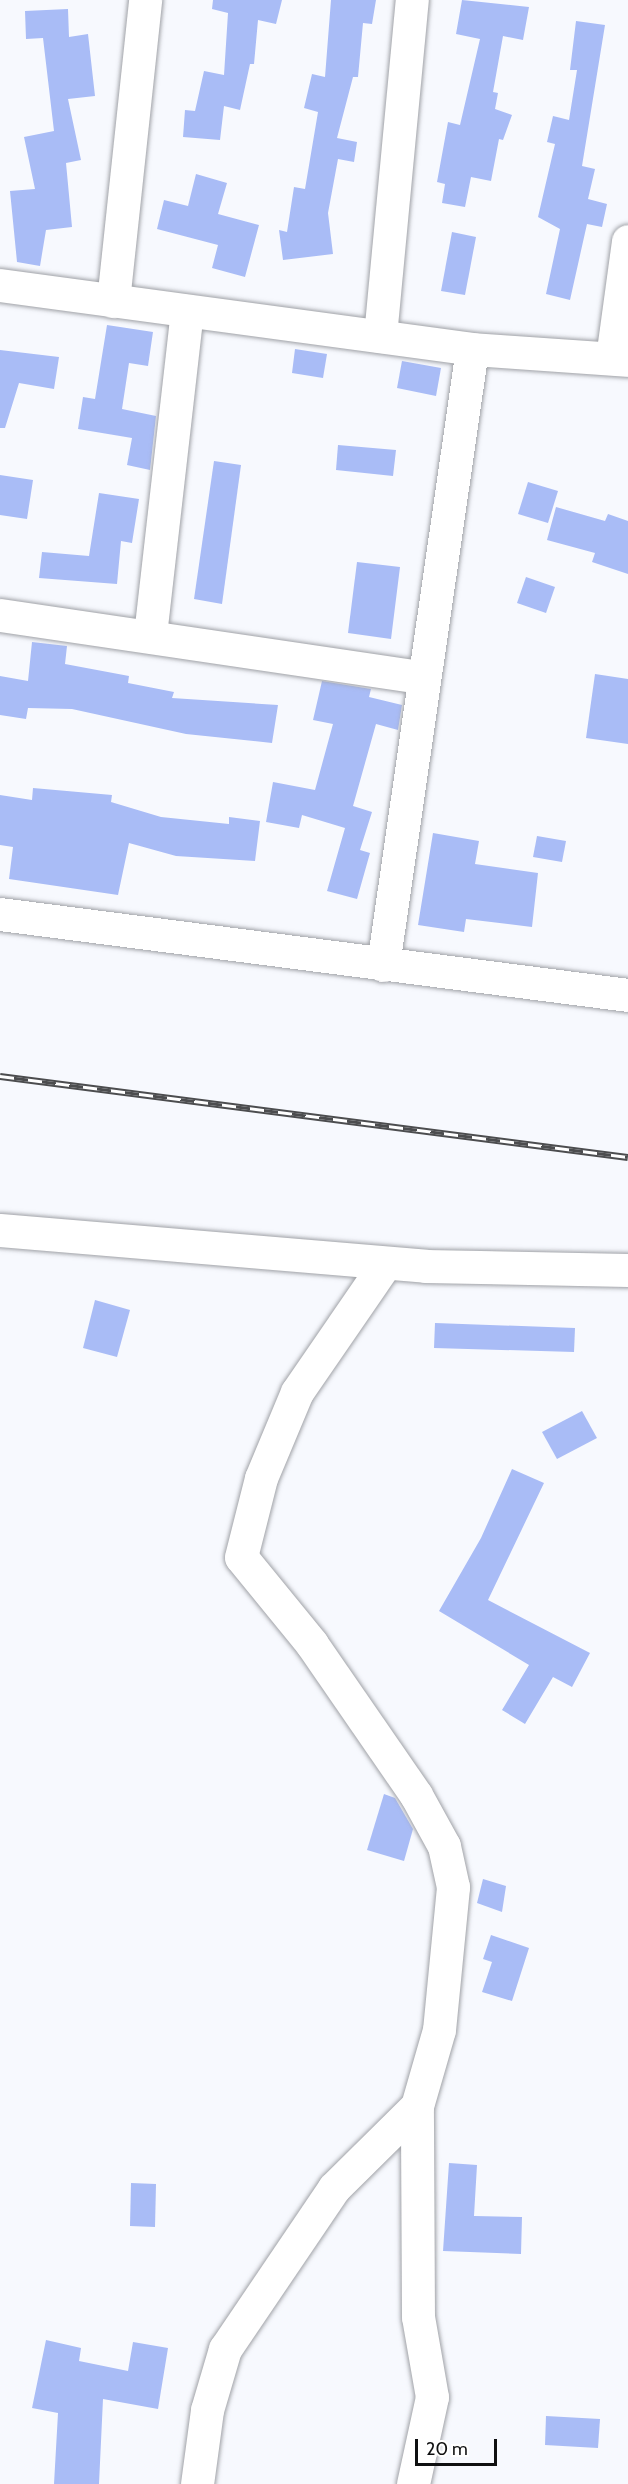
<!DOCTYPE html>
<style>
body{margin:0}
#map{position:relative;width:628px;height:2484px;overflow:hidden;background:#f7f9fe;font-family:Cabin,sans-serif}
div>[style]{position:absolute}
.building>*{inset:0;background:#a9bcf6}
.roads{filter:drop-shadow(0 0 2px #a0a2a7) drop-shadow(0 0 2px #a0a2a7)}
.minor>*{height:33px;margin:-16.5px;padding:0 16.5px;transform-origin:16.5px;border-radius:16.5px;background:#fff}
.rail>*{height:7px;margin-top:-3.5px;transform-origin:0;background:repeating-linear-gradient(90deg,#fff 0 14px,#4c4d4f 0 28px);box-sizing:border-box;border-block:2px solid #4c4d4f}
span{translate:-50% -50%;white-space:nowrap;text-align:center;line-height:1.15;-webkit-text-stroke:4.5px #fff;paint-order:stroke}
.scale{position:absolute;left:415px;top:2439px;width:82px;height:27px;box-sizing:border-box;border:3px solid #0f1011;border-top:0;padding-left:8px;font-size:18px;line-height:21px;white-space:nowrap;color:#0f1011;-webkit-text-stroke:4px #fff;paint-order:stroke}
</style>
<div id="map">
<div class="building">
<i style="clip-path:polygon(213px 0,282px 0,276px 24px,258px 20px,254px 64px,250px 64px,240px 110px,224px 106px,220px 140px,183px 137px,185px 110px,195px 111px,204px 71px,224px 75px,228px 13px,212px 9px)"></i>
<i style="clip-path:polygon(331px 0,376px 0,372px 24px,363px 23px,358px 77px,353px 77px,337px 138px,357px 142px,354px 162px,338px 159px,328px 213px,333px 254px,283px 260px,279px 230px,287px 232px,294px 187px,305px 189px,318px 112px,304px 108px,312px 74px,325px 77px)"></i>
<i style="clip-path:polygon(462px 0,529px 7px,523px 40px,503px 36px,493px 92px,498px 93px,495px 109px,512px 115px,503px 140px,499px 139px,491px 181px,471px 177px,465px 207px,442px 203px,445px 184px,437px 182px,448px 122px,460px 125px,480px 39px,456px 34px)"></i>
<i style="clip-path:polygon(68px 9px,69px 37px,88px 34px,95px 96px,68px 99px,81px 160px,66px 163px,72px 227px,46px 230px,40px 266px,17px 262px,10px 191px,35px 189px,24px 137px,54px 131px,43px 38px,26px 39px,25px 11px)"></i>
<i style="clip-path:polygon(576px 21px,605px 25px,582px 166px,595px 169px,588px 199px,607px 204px,602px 227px,587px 224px,570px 300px,546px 294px,560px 229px,538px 217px,555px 144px,547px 142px,553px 116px,569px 120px,577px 70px,570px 70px)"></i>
<i style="clip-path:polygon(196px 174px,227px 183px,218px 214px,259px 225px,245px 277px,212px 268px,218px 245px,157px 229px,164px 200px,188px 206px)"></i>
<i style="clip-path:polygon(452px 232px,476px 237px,465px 295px,441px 291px)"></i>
<i style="clip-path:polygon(107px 325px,153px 332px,148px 366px,129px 363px,122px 409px,156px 416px,150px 470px,127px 465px,132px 438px,78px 429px,83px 397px,95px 399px)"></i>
<i style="clip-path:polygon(295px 349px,327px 354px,323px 378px,292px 373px)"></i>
<i style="clip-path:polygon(0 350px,59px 357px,54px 389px,19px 383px,5px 428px,0 428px)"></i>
<i style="clip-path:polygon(402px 361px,441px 368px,436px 396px,397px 388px)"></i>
<i style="clip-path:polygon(338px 445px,396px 450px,393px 476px,336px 470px)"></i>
<i style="clip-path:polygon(214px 461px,241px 465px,222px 604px,194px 599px)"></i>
<i style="clip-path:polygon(0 475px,33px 480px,27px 519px,0 515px)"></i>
<i style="clip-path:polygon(528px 482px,558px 491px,548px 523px,518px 514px)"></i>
<i style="clip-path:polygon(99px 493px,139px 499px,132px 543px,121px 541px,117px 584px,39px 578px,42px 552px,89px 556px)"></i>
<i style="clip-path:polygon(556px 507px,605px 521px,608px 514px,628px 521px,628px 574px,592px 562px,595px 553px,547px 540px)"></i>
<i style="clip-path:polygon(357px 562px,400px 567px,391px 639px,348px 633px)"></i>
<i style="clip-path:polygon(526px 577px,555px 587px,546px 613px,517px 603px)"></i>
<i style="clip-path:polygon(32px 642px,67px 646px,65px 664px,129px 676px,128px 683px,174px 692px,172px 698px,278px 705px,272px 743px,186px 734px,72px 709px,28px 708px,26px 719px,0 715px,0 676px,28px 681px)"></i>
<i style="clip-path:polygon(595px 674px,628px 679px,628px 744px,586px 738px)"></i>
<i style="clip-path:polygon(322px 681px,371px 689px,369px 697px,402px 705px,398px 730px,376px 724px,353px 806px,372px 812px,360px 850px,370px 853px,357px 899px,327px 891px,345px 828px,302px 815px,299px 828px,266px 822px,273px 782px,315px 790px,333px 724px,313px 720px)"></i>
<i style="clip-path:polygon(33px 788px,112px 795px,111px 802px,161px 817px,229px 824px,229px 817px,260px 821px,255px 861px,176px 856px,129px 843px,118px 895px,9px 879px,13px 847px,0 845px,0 795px,32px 800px)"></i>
<i style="clip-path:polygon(433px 833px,479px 841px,475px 864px,538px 873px,532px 927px,466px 919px,464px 932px,418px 925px)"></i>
<i style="clip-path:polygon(537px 836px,566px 841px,562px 862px,533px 857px)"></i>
<i style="clip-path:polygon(95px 1300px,130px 1310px,117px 1357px,83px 1348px)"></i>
<i style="clip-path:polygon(435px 1323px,575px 1328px,574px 1352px,434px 1348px)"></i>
<i style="clip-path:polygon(582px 1411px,597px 1438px,557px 1459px,542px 1432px)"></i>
<i style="clip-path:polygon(512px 1469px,544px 1483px,488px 1600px,590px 1653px,572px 1687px,553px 1677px,525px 1724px,502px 1710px,529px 1665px,439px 1611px,481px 1538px)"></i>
<i style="clip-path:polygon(384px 1794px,395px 1798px,413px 1829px,404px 1861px,367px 1850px)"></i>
<i style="clip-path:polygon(483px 1879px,506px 1886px,502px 1912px,477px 1903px)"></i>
<i style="clip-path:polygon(491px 1935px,529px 1948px,512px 2001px,482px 1992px,492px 1962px,483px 1959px)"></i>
<i style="clip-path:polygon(449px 2163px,477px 2165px,474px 2216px,522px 2217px,521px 2254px,443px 2251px)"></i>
<i style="clip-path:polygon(131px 2183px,156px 2184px,155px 2227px,130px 2226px)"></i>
<i style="clip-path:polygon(46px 2340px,81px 2348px,79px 2361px,128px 2371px,133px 2342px,168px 2348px,158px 2409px,103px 2399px,99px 2484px,54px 2484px,58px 2413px,32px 2408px)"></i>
<i style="clip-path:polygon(546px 2416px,600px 2419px,598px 2448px,545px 2445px)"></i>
</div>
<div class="roads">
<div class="minor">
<i style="left:0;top:285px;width:476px;rotate:7.7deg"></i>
<i style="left:472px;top:349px;width:156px;rotate:4deg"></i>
<i style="left:113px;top:301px;width:303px;rotate:-83.9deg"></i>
<i style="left:380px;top:336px;width:338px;rotate:-84.6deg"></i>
<i style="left:612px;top:358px;width:118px;rotate:-82.2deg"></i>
<i style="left:0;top:615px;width:427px;rotate:8.4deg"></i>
<i style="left:150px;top:635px;width:326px;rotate:-83.5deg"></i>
<i style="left:0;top:914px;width:633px;rotate:7.35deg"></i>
<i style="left:383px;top:965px;width:622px;rotate:-81.78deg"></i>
<i style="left:0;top:1230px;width:427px;rotate:4.8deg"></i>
<i style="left:425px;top:1266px;width:203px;rotate:1.1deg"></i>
<i style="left:197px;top:2484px;width:75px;rotate:-82.3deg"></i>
<i style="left:207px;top:2410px;width:64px;rotate:-73.6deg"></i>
<i style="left:225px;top:2349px;width:194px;rotate:-55.9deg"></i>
<i style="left:334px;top:2188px;width:117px;rotate:-44.7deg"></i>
<i style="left:417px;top:2106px;width:79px;rotate:-73.9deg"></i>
<i style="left:439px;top:2030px;width:144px;rotate:-84.4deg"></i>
<i style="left:453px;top:1887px;width:42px;rotate:-102.4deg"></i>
<i style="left:444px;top:1846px;width:58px;rotate:-118.8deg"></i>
<i style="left:416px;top:1795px;width:183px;rotate:-124.6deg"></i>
<i style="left:312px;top:1644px;width:112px;rotate:-129.2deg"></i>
<i style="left:241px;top:1557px;width:81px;rotate:-75.8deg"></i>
<i style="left:261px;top:1478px;width:93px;rotate:-67.3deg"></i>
<i style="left:297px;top:1392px;width:155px;rotate:-55.5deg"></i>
<i style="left:413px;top:2484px;width:89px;rotate:-77.7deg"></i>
<i style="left:432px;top:2397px;width:81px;rotate:-99.9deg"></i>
<i style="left:418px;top:2317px;width:211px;rotate:-90.3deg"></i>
</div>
</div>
<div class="rail">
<i style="left:0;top:1076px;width:633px;rotate:7.35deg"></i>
</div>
<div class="scale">20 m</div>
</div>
